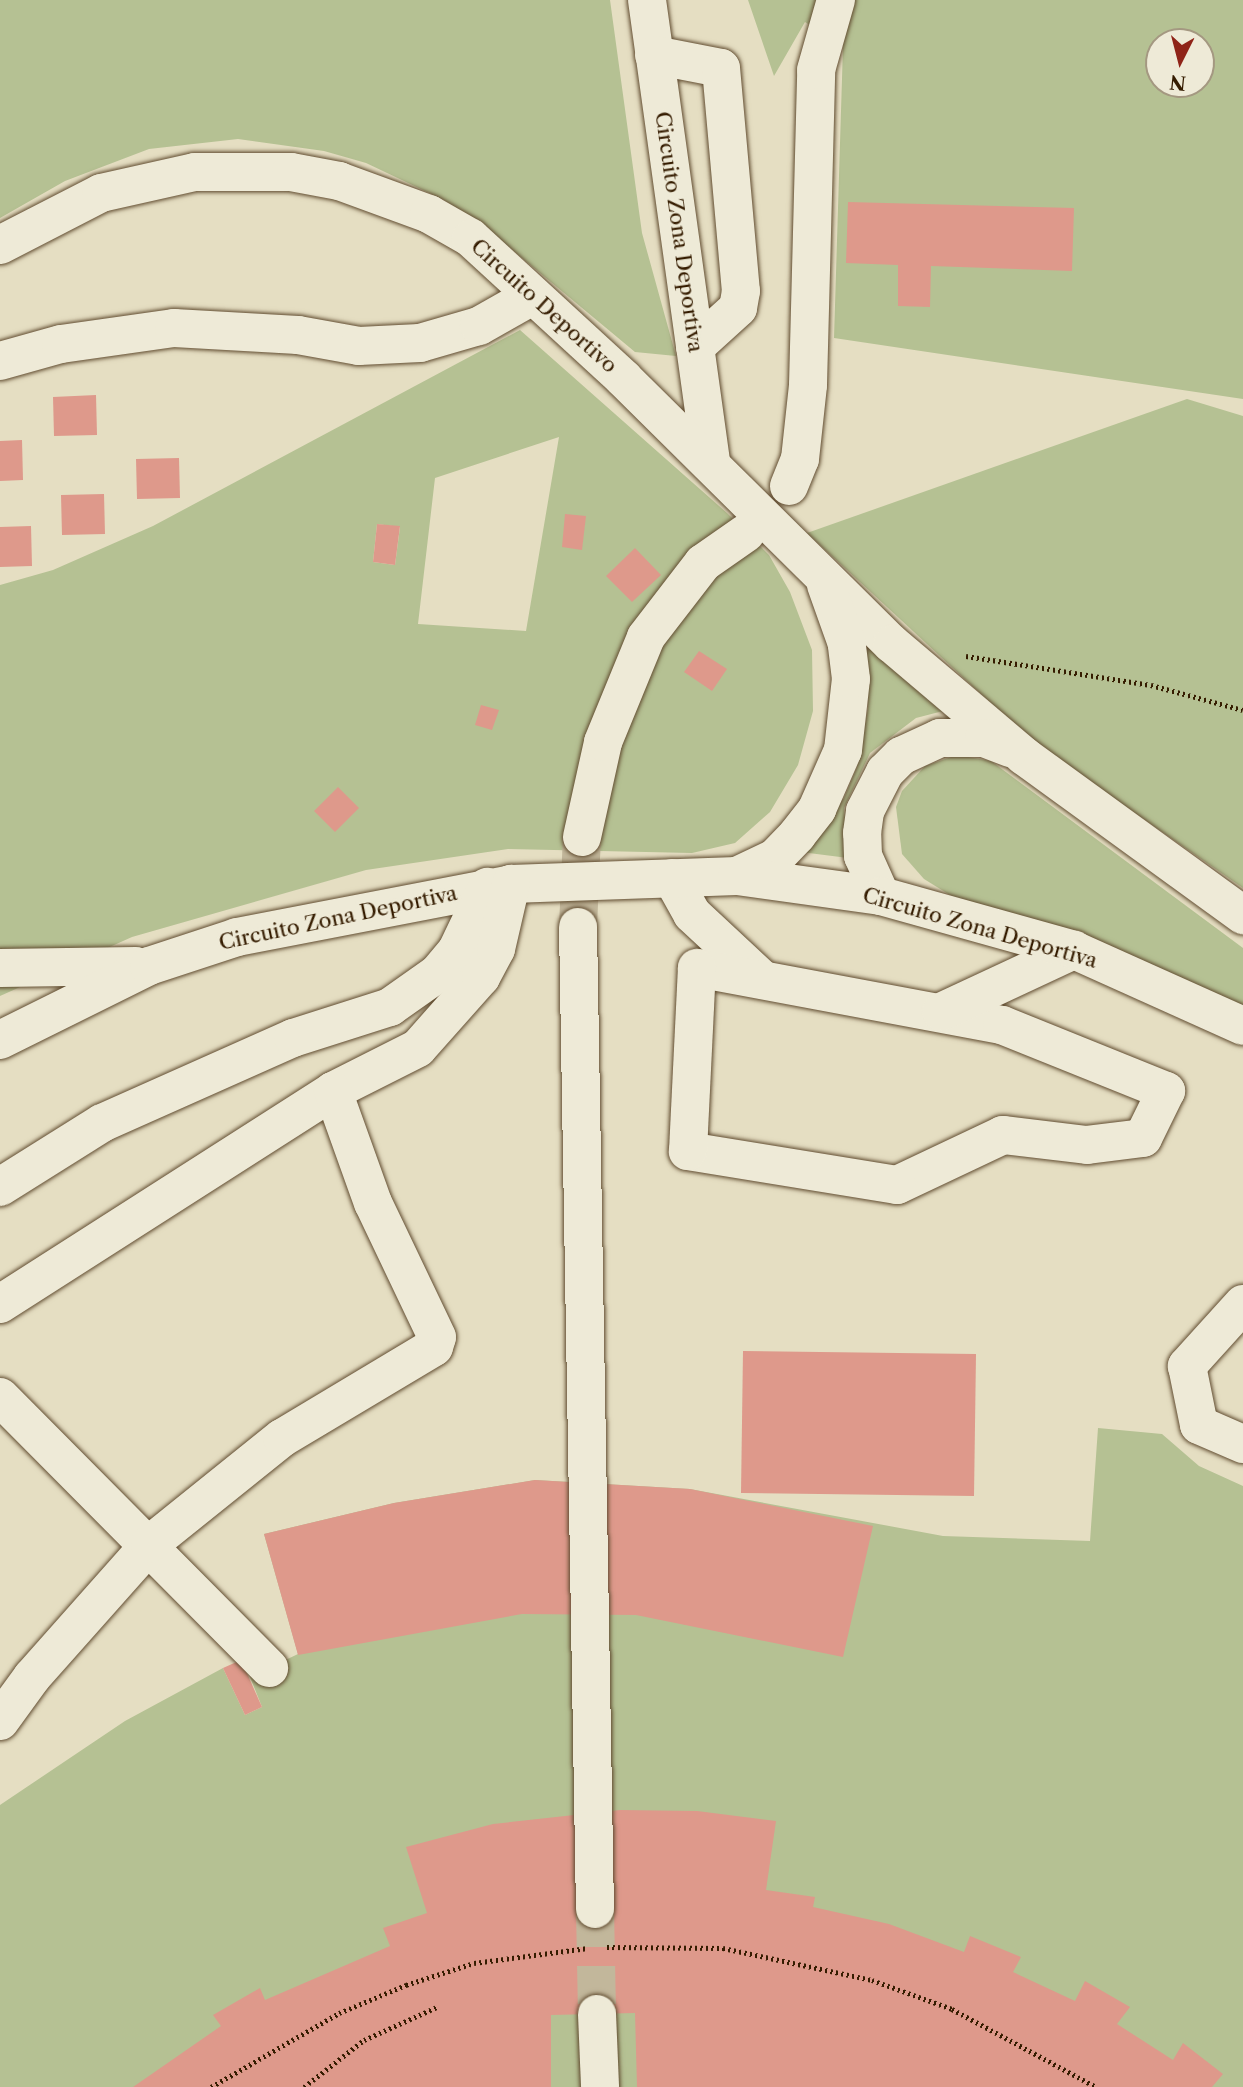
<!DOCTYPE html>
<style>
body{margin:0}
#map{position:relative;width:1243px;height:2087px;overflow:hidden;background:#e5dec2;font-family:"Libre Caslon Text",serif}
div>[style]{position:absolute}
.green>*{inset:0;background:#b5c193}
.building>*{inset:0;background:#de998b}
.minor-tunnel>*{height:38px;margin-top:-19px;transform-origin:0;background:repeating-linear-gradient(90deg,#c2b79b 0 38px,transparent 0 57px)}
.path>*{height:4.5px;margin-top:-2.25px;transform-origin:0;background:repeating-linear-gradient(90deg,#351c00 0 2px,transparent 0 5.5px)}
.roads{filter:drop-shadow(0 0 2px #614c30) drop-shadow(0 0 2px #614c30)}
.minor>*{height:38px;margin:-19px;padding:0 19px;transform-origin:19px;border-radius:19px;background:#eeead7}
span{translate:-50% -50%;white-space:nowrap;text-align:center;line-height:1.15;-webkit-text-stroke:5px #eeead7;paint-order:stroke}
.street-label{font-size:21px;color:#351c00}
.north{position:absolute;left:1145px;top:28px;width:70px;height:70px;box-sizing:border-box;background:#eeead7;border:2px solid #a49881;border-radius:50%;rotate:186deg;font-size:19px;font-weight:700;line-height:28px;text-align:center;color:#351c00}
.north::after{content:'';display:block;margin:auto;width:24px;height:32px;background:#8f2418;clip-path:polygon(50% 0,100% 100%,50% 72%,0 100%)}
</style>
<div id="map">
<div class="green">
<i style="clip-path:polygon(0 0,610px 0,642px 233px,676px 356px,635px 352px,480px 223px,444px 200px,366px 163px,324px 151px,238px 139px,149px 149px,65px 181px,0 218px)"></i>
<i style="clip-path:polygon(evenodd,748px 0,1243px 0,1243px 399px,834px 338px,843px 46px,805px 22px,774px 76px,748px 0,1159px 42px,1201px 42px,1201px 84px,1159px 84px,1159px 42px)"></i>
<i style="clip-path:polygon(evenodd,520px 330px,727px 513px,769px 555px,790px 592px,812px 650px,813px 711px,798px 765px,770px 812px,735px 843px,692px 853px,508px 849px,366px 870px,132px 937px,0 996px,0 585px,53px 570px,153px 526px,520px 330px,559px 437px,526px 631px,418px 624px,435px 478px,559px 437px,520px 330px,377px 524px,400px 527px,395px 565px,373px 562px,377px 524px)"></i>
<i style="clip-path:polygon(1187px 399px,1243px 416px,1243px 888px,1034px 743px,807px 533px)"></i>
<i style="clip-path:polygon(862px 632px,943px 711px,916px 718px,870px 753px,844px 808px,848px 858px,801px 852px,844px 798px,857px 767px,868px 708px)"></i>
<i style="clip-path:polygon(957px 755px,991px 761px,1243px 948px,1243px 1010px,966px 905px,924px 879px,902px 854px,896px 807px,902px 791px,925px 766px)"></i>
<i style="clip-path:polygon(1098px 1428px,1162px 1434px,1199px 1466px,1243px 1486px,1243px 2087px,0 2087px,0 1805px,125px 1721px,223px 1668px,245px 1715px,262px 1707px,250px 1677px,298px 1654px,264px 1534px,394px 1503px,535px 1480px,690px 1489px,943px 1536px,1090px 1541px)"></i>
</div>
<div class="building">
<i style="clip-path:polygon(848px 202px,1074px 208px,1072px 271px,931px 266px,930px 307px,898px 306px,898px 265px,846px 263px)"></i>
<i style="clip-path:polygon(96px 395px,97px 435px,54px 436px,53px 397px)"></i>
<i style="clip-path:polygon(22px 440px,23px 480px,0 481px,0 441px)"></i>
<i style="clip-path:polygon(179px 458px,180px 498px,137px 499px,136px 459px)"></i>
<i style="clip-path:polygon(104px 494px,105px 534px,62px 535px,61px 495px)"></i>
<i style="clip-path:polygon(565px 514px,586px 516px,582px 550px,562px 547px)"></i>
<i style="clip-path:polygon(377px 524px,400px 526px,395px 565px,373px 562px)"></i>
<i style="clip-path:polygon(31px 526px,32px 566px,0 567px,0 527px)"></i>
<i style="clip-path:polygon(635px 548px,661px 575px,632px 602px,606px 576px)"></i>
<i style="clip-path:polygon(699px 651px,727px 669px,712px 691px,684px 672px)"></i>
<i style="clip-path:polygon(481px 705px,499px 710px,492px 730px,475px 725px)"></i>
<i style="clip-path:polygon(338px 787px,359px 808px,335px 832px,314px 811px)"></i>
<i style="clip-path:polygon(743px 1351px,976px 1354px,974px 1496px,741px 1493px)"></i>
<i style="clip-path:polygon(535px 1480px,690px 1489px,873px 1526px,843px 1657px,636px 1615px,522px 1614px,298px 1655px,264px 1534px,394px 1503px)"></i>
<i style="clip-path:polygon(241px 1660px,262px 1707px,245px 1715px,223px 1668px)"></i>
<i style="clip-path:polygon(620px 1810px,697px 1811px,776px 1821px,766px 1890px,815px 1897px,813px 1907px,889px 1924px,964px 1952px,970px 1936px,1021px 1957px,1013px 1972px,1075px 2001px,1085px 1981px,1130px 2007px,1117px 2024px,1173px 2060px,1183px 2043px,1223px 2074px,1212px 2087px,637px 2087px,635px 2013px,551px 2015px,551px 2087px,133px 2087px,221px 2026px,213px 2015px,260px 1988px,265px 2000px,390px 1946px,383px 1928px,427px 1913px,406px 1847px,493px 1824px)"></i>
</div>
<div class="minor-tunnel">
<i style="left:578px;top:927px;width:90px;rotate:-87.5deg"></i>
<i style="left:595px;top:1909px;width:105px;rotate:88.9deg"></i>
</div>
<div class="path">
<i style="left:966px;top:656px;width:187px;rotate:8.9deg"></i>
<i style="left:1151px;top:685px;width:95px;rotate:15.2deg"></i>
<i style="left:607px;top:1947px;width:116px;rotate:0.5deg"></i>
<i style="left:723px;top:1948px;width:152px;rotate:12.1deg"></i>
<i style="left:872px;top:1980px;width:85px;rotate:19.9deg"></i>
<i style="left:952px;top:2009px;width:164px;rotate:28.4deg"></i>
<i style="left:211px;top:2087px;width:148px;rotate:-30deg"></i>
<i style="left:339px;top:2013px;width:73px;rotate:-22.7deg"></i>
<i style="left:406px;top:1985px;width:71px;rotate:-17.9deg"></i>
<i style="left:474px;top:1963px;width:115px;rotate:-7.5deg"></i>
<i style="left:304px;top:2087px;width:76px;rotate:-38.1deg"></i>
<i style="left:364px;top:2040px;width:80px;rotate:-24.3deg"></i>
</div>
<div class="roads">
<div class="minor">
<i style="left:647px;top:0;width:468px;rotate:82.1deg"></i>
<i style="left:654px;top:55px;width:68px;rotate:11deg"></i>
<i style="left:721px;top:68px;width:224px;rotate:84.9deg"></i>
<i style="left:741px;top:291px;width:17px;rotate:100deg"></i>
<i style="left:738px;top:308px;width:58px;rotate:137.8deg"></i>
<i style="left:0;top:245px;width:114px;rotate:-27.2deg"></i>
<i style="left:101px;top:193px;width:96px;rotate:-12.6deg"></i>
<i style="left:195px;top:172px;width:96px"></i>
<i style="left:291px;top:172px;width:49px;rotate:10.6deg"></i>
<i style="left:339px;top:181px;width:96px;rotate:20.1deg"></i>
<i style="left:429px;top:214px;width:48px;rotate:29.7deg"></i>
<i style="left:471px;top:238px;width:207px;rotate:42.6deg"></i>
<i style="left:623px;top:378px;width:378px;rotate:44.7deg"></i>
<i style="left:892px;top:644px;width:173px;rotate:40.3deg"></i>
<i style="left:1024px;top:756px;width:271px;rotate:36deg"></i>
<i style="left:0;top:361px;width:63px;rotate:-15.6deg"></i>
<i style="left:61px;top:344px;width:114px;rotate:-8.1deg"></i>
<i style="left:174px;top:328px;width:124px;rotate:3.2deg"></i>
<i style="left:298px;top:335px;width:62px;rotate:10.2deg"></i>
<i style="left:359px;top:346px;width:61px;rotate:-2.8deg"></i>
<i style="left:420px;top:343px;width:61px;rotate:-16.1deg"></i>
<i style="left:479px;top:326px;width:61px;rotate:-29.5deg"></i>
<i style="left:789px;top:486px;width:29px;rotate:-68deg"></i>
<i style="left:800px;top:459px;width:74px;rotate:-83.8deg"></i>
<i style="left:808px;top:385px;width:315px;rotate:-88.5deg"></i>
<i style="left:816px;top:70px;width:73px;rotate:-74.1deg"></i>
<i style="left:582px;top:837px;width:97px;rotate:-77.5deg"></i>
<i style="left:603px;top:742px;width:113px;rotate:-67.7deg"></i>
<i style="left:646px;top:637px;width:93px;rotate:-52.4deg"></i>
<i style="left:703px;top:563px;width:52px;rotate:-34.9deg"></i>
<i style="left:737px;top:876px;width:42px;rotate:-25.3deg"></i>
<i style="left:775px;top:858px;width:32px;rotate:-46deg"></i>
<i style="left:797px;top:835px;width:33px;rotate:-52deg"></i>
<i style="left:817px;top:809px;width:64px;rotate:-66.2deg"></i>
<i style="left:843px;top:750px;width:71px;rotate:-83.6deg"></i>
<i style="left:851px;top:679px;width:35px;rotate:-97deg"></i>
<i style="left:847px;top:644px;width:63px;rotate:-109.6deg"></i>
<i style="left:672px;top:878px;width:41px;rotate:60.9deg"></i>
<i style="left:692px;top:914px;width:96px;rotate:42.9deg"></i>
<i style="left:881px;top:896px;width:44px;rotate:-114.2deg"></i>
<i style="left:863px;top:856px;width:23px;rotate:-92deg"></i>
<i style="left:862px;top:833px;width:22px;rotate:-82deg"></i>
<i style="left:865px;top:811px;width:44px;rotate:-62.9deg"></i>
<i style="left:885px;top:772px;width:23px;rotate:-45deg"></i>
<i style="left:901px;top:756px;width:43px;rotate:-24.8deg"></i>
<i style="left:940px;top:738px;width:44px"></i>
<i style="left:984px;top:738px;width:28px;rotate:21deg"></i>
<i style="left:578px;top:927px;width:982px;rotate:89.01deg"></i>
<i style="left:0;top:968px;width:136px;rotate:-0.8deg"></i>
<i style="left:697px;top:968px;width:310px;rotate:10.6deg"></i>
<i style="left:1002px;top:1025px;width:177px;rotate:21.9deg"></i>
<i style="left:1166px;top:1091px;width:52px;rotate:116.1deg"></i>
<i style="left:1143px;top:1138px;width:56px;rotate:172.9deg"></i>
<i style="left:1087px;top:1145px;width:85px;rotate:-173.2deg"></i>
<i style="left:1003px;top:1135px;width:117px;rotate:154.7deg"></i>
<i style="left:897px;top:1185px;width:212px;rotate:-170.8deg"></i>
<i style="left:688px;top:1151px;width:183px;rotate:-87.2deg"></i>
<i style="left:941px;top:1012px;width:147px;rotate:-25deg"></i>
<i style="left:0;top:1040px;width:166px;rotate:-26.4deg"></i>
<i style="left:149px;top:966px;width:93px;rotate:-18.2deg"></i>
<i style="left:237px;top:937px;width:279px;rotate:-10.9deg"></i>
<i style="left:511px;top:884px;width:226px;rotate:-2deg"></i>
<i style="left:737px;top:876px;width:145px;rotate:7.9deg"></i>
<i style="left:881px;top:896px;width:200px;rotate:15.6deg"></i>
<i style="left:1074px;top:950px;width:185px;rotate:24.2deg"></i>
<i style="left:0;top:1187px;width:120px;rotate:-32.1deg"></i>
<i style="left:102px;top:1123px;width:209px;rotate:-24deg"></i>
<i style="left:293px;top:1038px;width:102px;rotate:-17.7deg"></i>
<i style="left:390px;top:1007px;width:59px;rotate:-35.3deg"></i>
<i style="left:438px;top:973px;width:30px;rotate:-50deg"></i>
<i style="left:457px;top:950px;width:70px;rotate:-64.5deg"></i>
<i style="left:0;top:1304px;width:395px;rotate:-32.6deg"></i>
<i style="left:333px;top:1091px;width:95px;rotate:-26.8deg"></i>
<i style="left:418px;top:1048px;width:95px;rotate:-48.4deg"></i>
<i style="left:481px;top:977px;width:32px;rotate:-62deg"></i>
<i style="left:496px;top:949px;width:67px;rotate:-77deg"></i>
<i style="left:1243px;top:1304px;width:84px;rotate:132.1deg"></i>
<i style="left:1187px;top:1366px;width:60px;rotate:78.5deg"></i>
<i style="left:1199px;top:1425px;width:48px;rotate:23.4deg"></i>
<i style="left:0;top:1397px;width:382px;rotate:45.2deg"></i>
<i style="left:0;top:1721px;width:54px;rotate:-54deg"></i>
<i style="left:32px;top:1677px;width:178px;rotate:-48.4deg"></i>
<i style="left:150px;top:1544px;width:169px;rotate:-38.8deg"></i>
<i style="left:282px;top:1438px;width:177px;rotate:-30.9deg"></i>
<i style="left:434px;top:1347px;width:10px;rotate:-73deg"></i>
<i style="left:437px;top:1337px;width:148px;rotate:-115.5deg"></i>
<i style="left:373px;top:1203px;width:119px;rotate:-109.7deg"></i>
<i style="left:597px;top:2014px;width:73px;rotate:87.6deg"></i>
</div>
</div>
<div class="street-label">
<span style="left:679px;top:232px;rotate:82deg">Circuito Zona Deportiva</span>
<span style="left:544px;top:306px;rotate:42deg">Circuito Deportivo</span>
<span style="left:338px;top:918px;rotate:-12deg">Circuito Zona Deportiva</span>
<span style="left:980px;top:928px;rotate:16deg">Circuito Zona Deportiva</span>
</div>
<div class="north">N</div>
</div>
